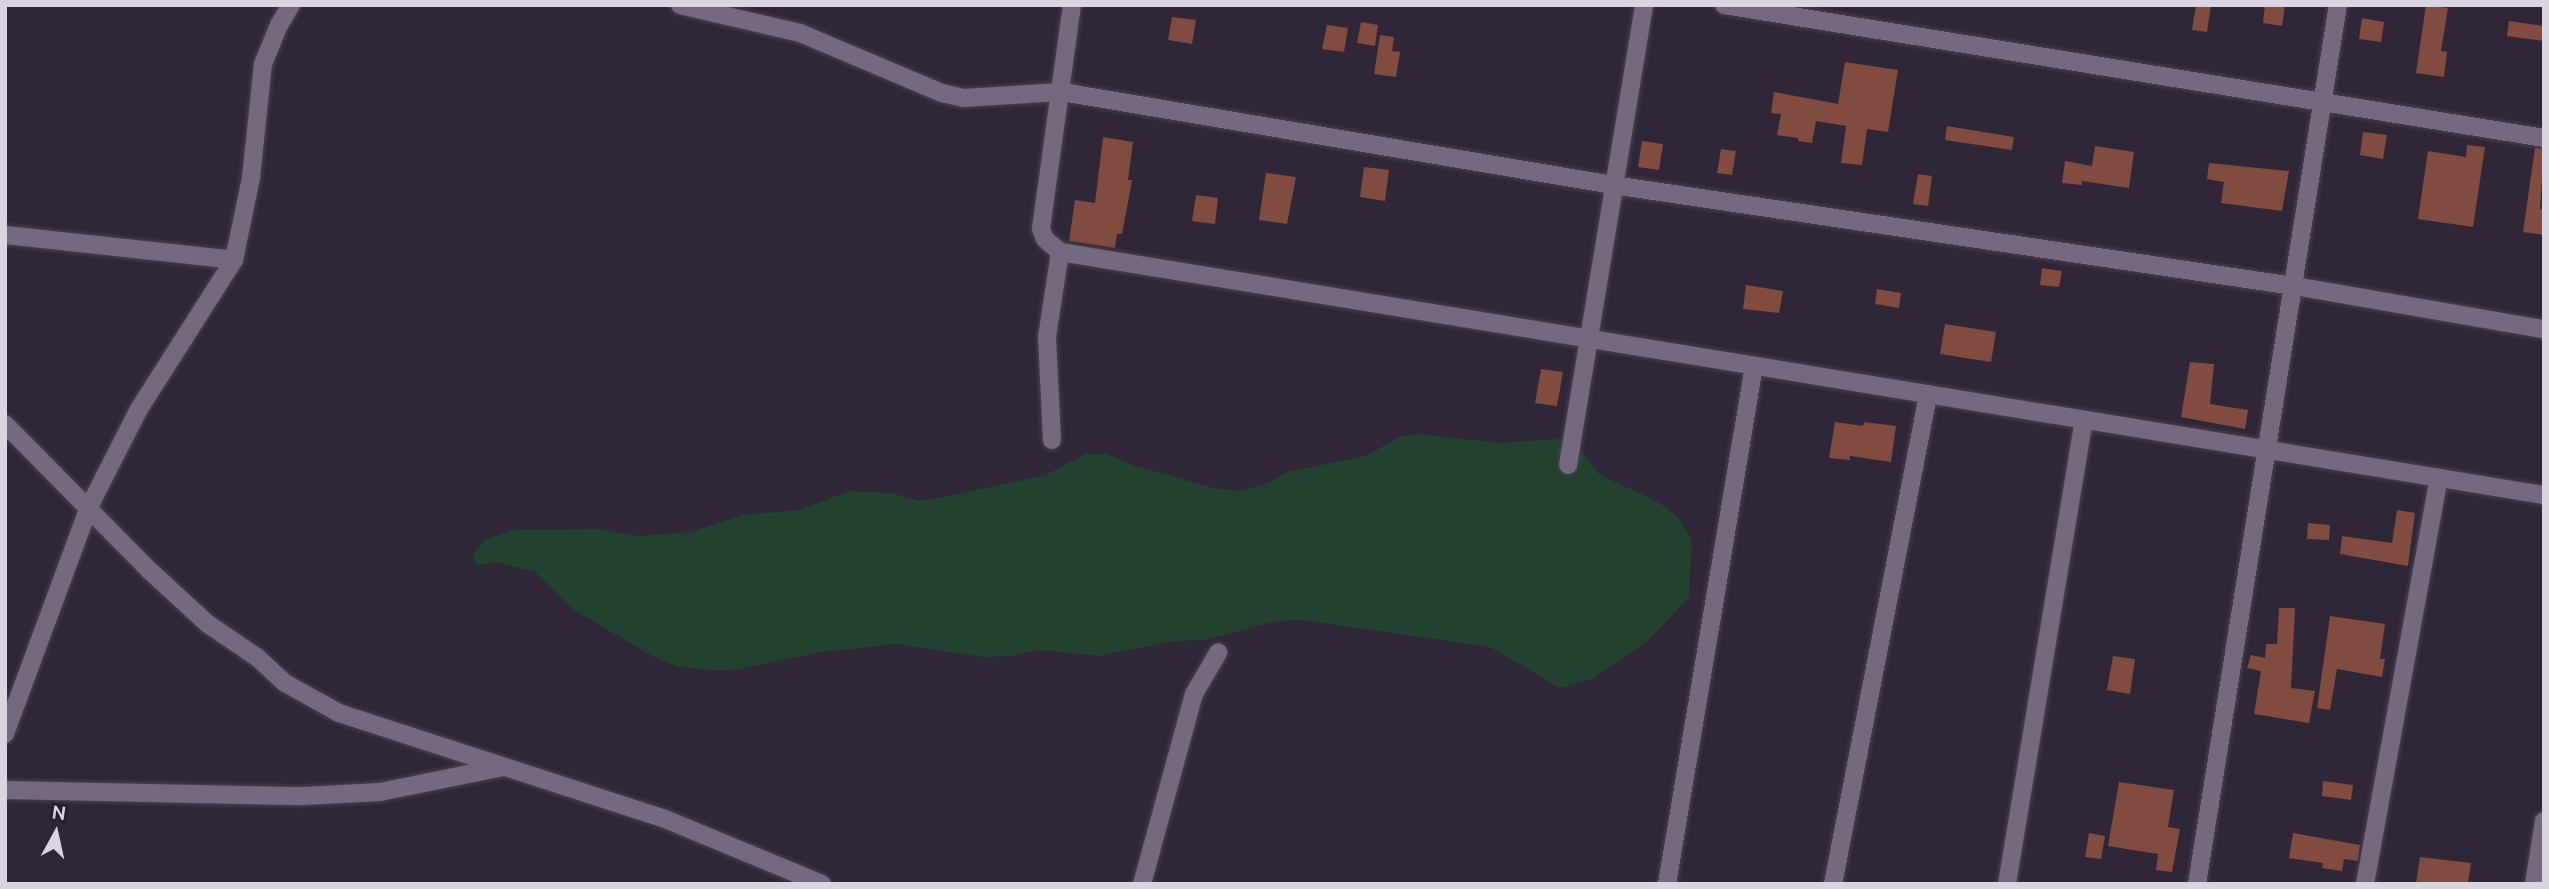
<!DOCTYPE html>
<style>
body{margin:0}
#map{position:relative;width:2549px;height:889px;overflow:hidden;background:#2f2638;font-family:Ubuntu,sans-serif}
div>[style]{position:absolute}
.green>*{inset:0;background:#22412f}
.building>*{inset:0;background:#824b3f}
.roads{filter:drop-shadow(0 0 2px #4a4151) drop-shadow(0 0 2px #4a4151)}
.minor>*{height:18px;margin:-9px;padding:0 9px;transform-origin:9px;border-radius:9px;background:#74697f}
span{translate:-50% -50%;white-space:nowrap;text-align:center;line-height:1.15;-webkit-text-stroke:5px #251c2e;paint-order:stroke}
.frame{position:absolute;inset:0;border:7px solid #dad4e1;pointer-events:none}
.north{position:absolute;left:21px;top:798px;width:70px;height:70px;-webkit-text-stroke:5px #251c2e;paint-order:stroke;rotate:8deg;font-size:19px;font-weight:700;line-height:28px;text-align:center;color:#dad4e1}
.north::after{content:'';display:block;margin:auto;width:24px;height:32px;background:#dad4e1;clip-path:polygon(50% 0,100% 100%,50% 72%,0 100%)}
</style>
<div id="map">
<div class="green">
<i style="clip-path:polygon(1417px 434px,1500px 443px,1559px 439px,1585px 455px,1599px 474px,1658px 502px,1677px 516px,1692px 540px,1689px 597px,1648px 641px,1592px 679px,1560px 688px,1490px 647px,1301px 620px,1273px 622px,1205px 640px,1175px 641px,1099px 656px,1037px 650px,1010px 656px,983px 657px,896px 644px,823px 652px,734px 670px,711px 670px,679px 667px,654px 657px,574px 610px,535px 572px,496px 562px,476px 565px,473px 554px,484px 540px,514px 530px,598px 529px,640px 536px,690px 532px,744px 515px,799px 510px,850px 491px,892px 493px,919px 501px,938px 498px,1046px 475px,1085px 454px,1107px 454px,1133px 465px,1214px 488px,1239px 491px,1269px 483px,1287px 472px,1366px 456px,1399px 437px)"></i>
</div>
<div class="building">
<i style="clip-path:polygon(2196px 5px,2211px 5px,2207px 32px,2192px 30px)"></i>
<i style="clip-path:polygon(2265px 5px,2285px 5px,2282px 26px,2263px 23px)"></i>
<i style="clip-path:polygon(2426px 5px,2448px 8px,2441px 51px,2447px 52px,2444px 77px,2416px 73px)"></i>
<i style="clip-path:polygon(1172px 17px,1196px 20px,1192px 44px,1168px 40px)"></i>
<i style="clip-path:polygon(2362px 18px,2384px 22px,2381px 42px,2359px 39px)"></i>
<i style="clip-path:polygon(2509px 21px,2544px 26px,2544px 41px,2507px 36px)"></i>
<i style="clip-path:polygon(1361px 22px,1378px 25px,1375px 46px,1357px 43px)"></i>
<i style="clip-path:polygon(1327px 25px,1348px 28px,1344px 52px,1322px 49px)"></i>
<i style="clip-path:polygon(1380px 35px,1394px 37px,1392px 51px,1400px 52px,1396px 77px,1374px 74px)"></i>
<i style="clip-path:polygon(1845px 62px,1898px 70px,1888px 132px,1867px 129px,1862px 165px,1841px 163px,1846px 126px,1816px 121px,1812px 143px,1798px 141px,1798px 138px,1777px 135px,1781px 114px,1771px 113px,1774px 92px,1838px 104px)"></i>
<i style="clip-path:polygon(1947px 126px,2014px 137px,2012px 150px,1945px 140px)"></i>
<i style="clip-path:polygon(2363px 132px,2387px 135px,2383px 159px,2360px 155px)"></i>
<i style="clip-path:polygon(1103px 137px,1133px 142px,1128px 180px,1132px 180px,1129px 197px,1122px 234px,1117px 234px,1115px 248px,1069px 241px,1075px 200px,1095px 203px)"></i>
<i style="clip-path:polygon(1642px 141px,1663px 144px,1659px 170px,1638px 167px)"></i>
<i style="clip-path:polygon(2467px 145px,2485px 147px,2473px 227px,2418px 219px,2428px 151px,2466px 157px)"></i>
<i style="clip-path:polygon(2095px 146px,2134px 152px,2129px 188px,2082px 181px,2082px 185px,2062px 183px,2065px 161px,2092px 166px)"></i>
<i style="clip-path:polygon(2535px 148px,2544px 149px,2540px 209px,2544px 209px,2544px 235px,2523px 232px)"></i>
<i style="clip-path:polygon(1721px 149px,1736px 151px,1732px 175px,1717px 173px)"></i>
<i style="clip-path:polygon(2209px 163px,2289px 171px,2282px 211px,2221px 203px,2224px 182px,2207px 179px)"></i>
<i style="clip-path:polygon(1364px 167px,1389px 170px,1385px 201px,1360px 197px)"></i>
<i style="clip-path:polygon(1266px 173px,1296px 177px,1287px 224px,1259px 220px)"></i>
<i style="clip-path:polygon(1918px 174px,1932px 176px,1928px 206px,1913px 204px)"></i>
<i style="clip-path:polygon(1196px 195px,1218px 198px,1215px 224px,1192px 221px)"></i>
<i style="clip-path:polygon(2042px 268px,2062px 271px,2059px 287px,2040px 285px)"></i>
<i style="clip-path:polygon(1746px 285px,1783px 291px,1779px 313px,1743px 309px)"></i>
<i style="clip-path:polygon(1877px 289px,1901px 293px,1899px 308px,1875px 304px)"></i>
<i style="clip-path:polygon(1945px 324px,1996px 332px,1991px 362px,1940px 354px)"></i>
<i style="clip-path:polygon(2190px 362px,2214px 364px,2210px 404px,2248px 410px,2245px 429px,2181px 417px)"></i>
<i style="clip-path:polygon(1541px 369px,1563px 372px,1557px 406px,1535px 403px)"></i>
<i style="clip-path:polygon(1835px 422px,1863px 426px,1864px 422px,1896px 426px,1891px 462px,1850px 456px,1850px 460px,1829px 458px)"></i>
<i style="clip-path:polygon(2397px 510px,2415px 513px,2408px 566px,2340px 554px,2342px 536px,2392px 543px)"></i>
<i style="clip-path:polygon(2308px 523px,2330px 525px,2329px 540px,2307px 539px)"></i>
<i style="clip-path:polygon(2279px 608px,2295px 608px,2291px 688px,2315px 691px,2309px 723px,2254px 714px,2261px 671px,2247px 668px,2251px 655px,2265px 658px,2266px 644px,2277px 644px)"></i>
<i style="clip-path:polygon(2330px 616px,2385px 624px,2380px 659px,2385px 659px,2382px 677px,2337px 669px,2330px 710px,2317px 708px)"></i>
<i style="clip-path:polygon(2113px 656px,2135px 659px,2130px 694px,2107px 690px)"></i>
<i style="clip-path:polygon(2323px 781px,2353px 785px,2351px 800px,2322px 796px)"></i>
<i style="clip-path:polygon(2119px 782px,2174px 790px,2168px 827px,2180px 829px,2172px 872px,2156px 870px,2158px 854px,2108px 846px)"></i>
<i style="clip-path:polygon(2089px 833px,2105px 836px,2101px 859px,2085px 857px)"></i>
<i style="clip-path:polygon(2293px 833px,2360px 845px,2358px 861px,2344px 859px,2342px 871px,2322px 868px,2323px 863px,2289px 858px)"></i>
<i style="clip-path:polygon(2420px 857px,2471px 863px,2468px 884px,2416px 884px)"></i>
</div>
<div class="roads">
<div class="minor">
<i style="left:680px;top:5px;width:123px;rotate:13.1deg"></i>
<i style="left:800px;top:33px;width:154px;rotate:22.9deg"></i>
<i style="left:942px;top:93px;width:22px;rotate:13deg"></i>
<i style="left:963px;top:98px;width:99px;rotate:-3.5deg"></i>
<i style="left:1062px;top:92px;width:559px;rotate:9.58deg"></i>
<i style="left:1613px;top:185px;width:688px;rotate:8.44deg"></i>
<i style="left:2294px;top:286px;width:254px;rotate:9.8deg"></i>
<i style="left:1072px;top:5px;width:226px;rotate:97.9deg"></i>
<i style="left:1041px;top:229px;width:11px;rotate:68deg"></i>
<i style="left:1045px;top:239px;width:20px;rotate:41deg"></i>
<i style="left:1060px;top:252px;width:1504px;rotate:9.3deg"></i>
<i style="left:1724px;top:5px;width:831px;rotate:9.21deg"></i>
<i style="left:5px;top:235px;width:230px;rotate:6.2deg"></i>
<i style="left:5px;top:424px;width:205px;rotate:45.4deg"></i>
<i style="left:149px;top:570px;width:80px;rotate:42.5deg"></i>
<i style="left:208px;top:624px;width:60px;rotate:34.2deg"></i>
<i style="left:258px;top:658px;width:37px;rotate:43deg"></i>
<i style="left:285px;top:683px;width:62px;rotate:29.1deg"></i>
<i style="left:339px;top:713px;width:343px;rotate:18deg"></i>
<i style="left:665px;top:819px;width:170px;rotate:22.5deg"></i>
<i style="left:1052px;top:440px;width:103px;rotate:-92.8deg"></i>
<i style="left:1047px;top:337px;width:86px;rotate:-81.3deg"></i>
<i style="left:1568px;top:465px;width:466px;rotate:-80.6deg"></i>
<i style="left:5px;top:734px;width:242px;rotate:-69.7deg"></i>
<i style="left:89px;top:507px;width:110px;rotate:-63deg"></i>
<i style="left:139px;top:409px;width:177px;rotate:-57.5deg"></i>
<i style="left:234px;top:260px;width:84px;rotate:-78.3deg"></i>
<i style="left:251px;top:178px;width:115px;rotate:-84deg"></i>
<i style="left:263px;top:64px;width:42px;rotate:-67.7deg"></i>
<i style="left:279px;top:25px;width:23px;rotate:-59deg"></i>
<i style="left:5px;top:790px;width:298px;rotate:1.2deg"></i>
<i style="left:303px;top:796px;width:77px;rotate:-3deg"></i>
<i style="left:380px;top:792px;width:126px;rotate:-11.5deg"></i>
<i style="left:1142px;top:884px;width:197px;rotate:-74.7deg"></i>
<i style="left:1194px;top:694px;width:48px;rotate:-59.7deg"></i>
<i style="left:1667px;top:884px;width:525px;rotate:-80.47deg"></i>
<i style="left:1833px;top:884px;width:499px;rotate:-79deg"></i>
<i style="left:2007px;top:884px;width:470px;rotate:-80.6deg"></i>
<i style="left:2197px;top:884px;width:890px;rotate:-80.89deg"></i>
<i style="left:2365px;top:884px;width:413px;rotate:-79.7deg"></i>
<i style="left:2534px;top:884px;width:64px;rotate:-81deg"></i>
</div>
</div>
<div class="frame"></div>
<div class="north">N</div>
</div>
